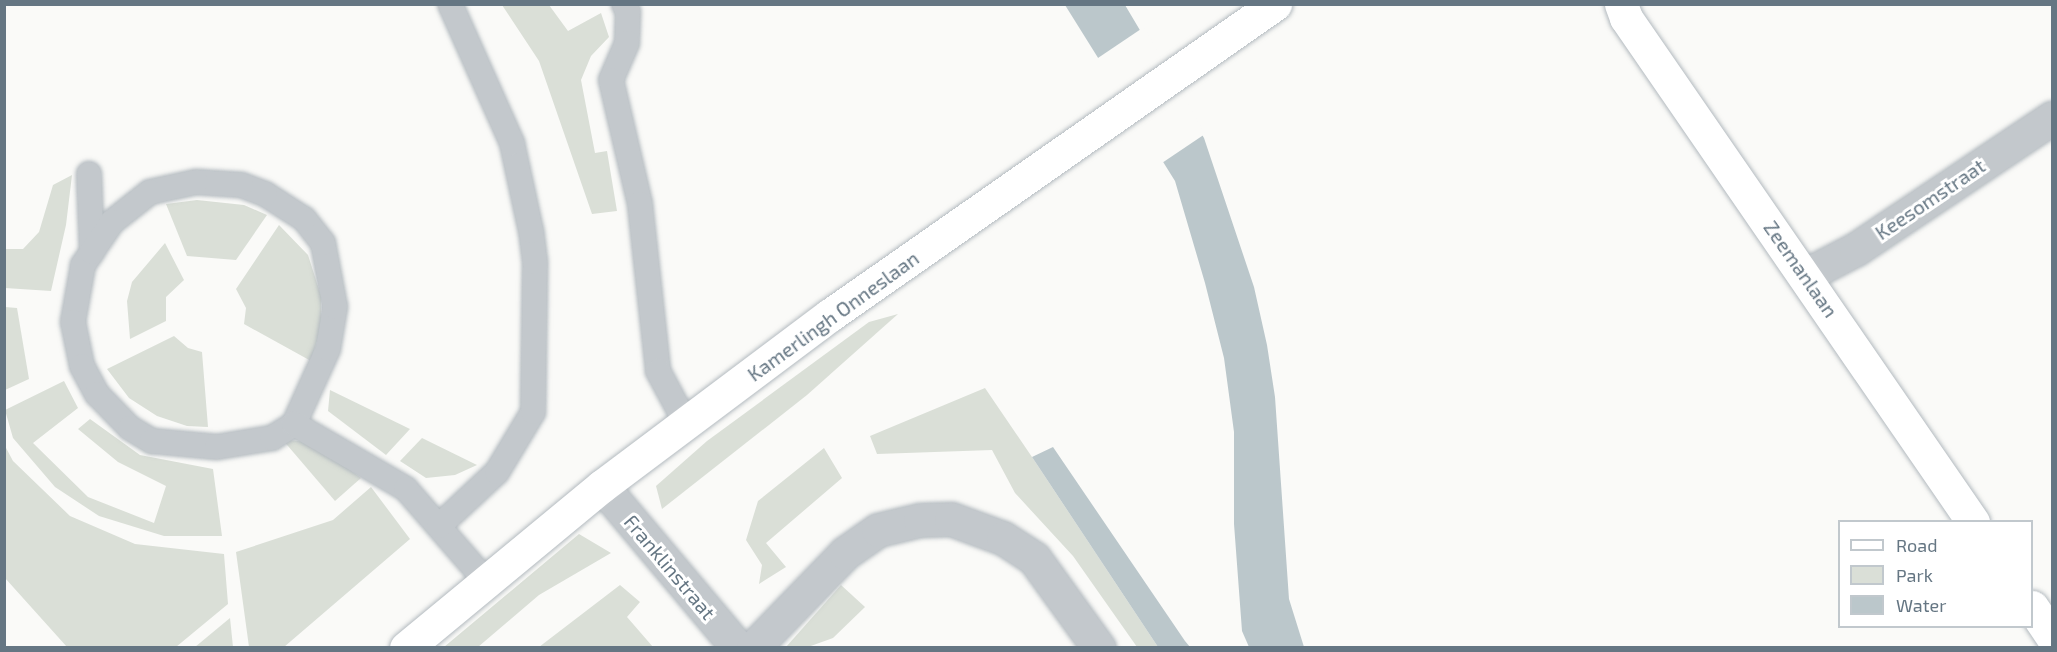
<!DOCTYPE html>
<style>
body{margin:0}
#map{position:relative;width:2057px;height:652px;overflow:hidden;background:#fafaf8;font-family:"Exo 2",sans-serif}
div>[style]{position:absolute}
.green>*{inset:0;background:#dadfd7}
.water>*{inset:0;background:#bbc7cb}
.pier>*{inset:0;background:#fafaf8}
.roads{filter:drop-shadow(0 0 2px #b3babf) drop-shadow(0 0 2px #b3babf)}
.lane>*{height:24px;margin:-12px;padding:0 12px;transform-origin:12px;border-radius:12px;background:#c3c8cc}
.street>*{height:33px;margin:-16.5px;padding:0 16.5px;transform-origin:16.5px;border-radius:16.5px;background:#c3c8cc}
.secondary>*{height:33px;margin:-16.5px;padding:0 16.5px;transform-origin:16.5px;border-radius:16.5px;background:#fff}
span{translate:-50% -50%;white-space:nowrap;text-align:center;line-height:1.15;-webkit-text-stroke:6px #fff;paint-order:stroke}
.street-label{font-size:20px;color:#657683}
.frame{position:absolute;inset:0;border:6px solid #657683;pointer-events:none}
.legend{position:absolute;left:1838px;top:520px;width:195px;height:108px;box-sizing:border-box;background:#fff;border:2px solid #c1c8cd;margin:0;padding:8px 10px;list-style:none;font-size:18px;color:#657683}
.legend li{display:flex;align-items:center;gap:12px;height:30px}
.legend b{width:30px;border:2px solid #c1c8cd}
</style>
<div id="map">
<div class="green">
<i style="clip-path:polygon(502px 5px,549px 5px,568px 31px,601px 13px,609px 37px,591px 56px,581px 80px,595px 153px,607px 151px,617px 211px,592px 214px,539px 61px)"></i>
<i style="clip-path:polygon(72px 175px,66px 225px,51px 291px,5px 288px,5px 249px,23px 249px,39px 232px,53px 185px)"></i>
<i style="clip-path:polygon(197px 200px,244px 205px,267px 215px,236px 260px,187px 256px,166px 204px)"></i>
<i style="clip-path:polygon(279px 225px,308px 255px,321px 296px,321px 327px,311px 361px,244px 324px,246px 308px,236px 289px)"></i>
<i style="clip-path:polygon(165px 243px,184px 280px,166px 297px,166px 321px,130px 339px,127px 301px,132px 282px)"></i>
<i style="clip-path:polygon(5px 307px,17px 308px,29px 379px,5px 390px)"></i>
<i style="clip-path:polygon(898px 314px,807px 395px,662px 509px,656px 486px,707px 441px,869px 322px)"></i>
<i style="clip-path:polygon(174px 336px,188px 348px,202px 352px,208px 427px,187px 426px,157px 416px,129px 398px,107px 369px)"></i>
<i style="clip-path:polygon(64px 381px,78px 408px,33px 443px,88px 497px,154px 523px,166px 486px,118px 462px,78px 429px,90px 419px,140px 455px,213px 469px,222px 536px,164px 536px,99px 516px,55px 487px,13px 438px,5px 410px)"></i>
<i style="clip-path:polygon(985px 388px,1032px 457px,1158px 647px,1137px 647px,1073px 556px,1015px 493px,992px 450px,877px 454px,870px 436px)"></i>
<i style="clip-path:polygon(330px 390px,410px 429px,386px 455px,328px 411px)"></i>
<i style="clip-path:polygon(422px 438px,477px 465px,455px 475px,426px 478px,400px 461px)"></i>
<i style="clip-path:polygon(282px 439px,313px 443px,361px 478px,335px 501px)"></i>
<i style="clip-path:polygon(5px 446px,13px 461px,70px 516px,135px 544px,224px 554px,228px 604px,176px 647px,67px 647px,5px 578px)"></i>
<i style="clip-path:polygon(824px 448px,842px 478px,766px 543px,786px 567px,759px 584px,762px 565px,746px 540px,758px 501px)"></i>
<i style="clip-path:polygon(371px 487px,410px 539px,284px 647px,249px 647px,236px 552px,333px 520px)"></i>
<i style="clip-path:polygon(579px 534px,611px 553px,539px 595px,478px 647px,444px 647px)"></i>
<i style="clip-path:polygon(620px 585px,640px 602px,627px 617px,653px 647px,539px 647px)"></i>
<i style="clip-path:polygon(841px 585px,865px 607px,833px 638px,808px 647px,786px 647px)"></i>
<i style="clip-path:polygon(230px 618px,233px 647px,195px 647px)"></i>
</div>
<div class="water">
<i style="clip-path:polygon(1065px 5px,1125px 5px,1204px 138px,1254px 287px,1267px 345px,1275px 397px,1289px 599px,1304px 647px,1249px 647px,1242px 631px,1234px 524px,1234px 432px,1224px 358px,1205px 283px,1175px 181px)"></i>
<i style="clip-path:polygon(1053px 447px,1185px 641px,1190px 647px,1158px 647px,1156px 644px,1032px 457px)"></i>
</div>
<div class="pier">
<i style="clip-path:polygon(1144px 27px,1205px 134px,1159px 165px,1095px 60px)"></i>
</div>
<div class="roads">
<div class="lane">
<i style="left:624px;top:4px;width:9px;rotate:63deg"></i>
<i style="left:628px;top:12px;width:31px;rotate:92deg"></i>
<i style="left:627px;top:43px;width:40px;rotate:113.4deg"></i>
<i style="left:611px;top:80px;width:127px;rotate:76.8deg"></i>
<i style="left:640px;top:204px;width:168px;rotate:83.8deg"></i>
<i style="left:658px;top:371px;width:61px;rotate:61.8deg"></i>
<i style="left:89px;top:174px;width:78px;rotate:87.8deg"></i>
<i style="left:92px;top:252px;width:16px;rotate:125deg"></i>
<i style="left:83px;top:265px;width:58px;rotate:100deg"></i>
<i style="left:73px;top:322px;width:45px;rotate:78.4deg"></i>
<i style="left:82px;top:366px;width:32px;rotate:62deg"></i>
<i style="left:97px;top:394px;width:47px;rotate:45.9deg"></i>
<i style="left:130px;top:428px;width:26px;rotate:31deg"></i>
<i style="left:152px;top:441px;width:65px;rotate:5.3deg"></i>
<i style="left:217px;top:447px;width:56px;rotate:-9.3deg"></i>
<i style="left:272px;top:438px;width:26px;rotate:-32deg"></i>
<i style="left:294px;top:424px;width:82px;rotate:-65.6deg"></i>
<i style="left:328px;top:349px;width:43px;rotate:-80.5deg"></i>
<i style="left:335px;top:307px;width:65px;rotate:-100.6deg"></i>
<i style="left:323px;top:243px;width:31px;rotate:-128deg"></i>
<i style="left:304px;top:219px;width:46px;rotate:-147.3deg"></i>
<i style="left:265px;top:194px;width:26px;rotate:-159deg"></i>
<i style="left:241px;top:185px;width:45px;rotate:-176.2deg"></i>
<i style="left:196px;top:182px;width:47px;rotate:167.7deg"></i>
<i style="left:150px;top:192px;width:48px;rotate:141.7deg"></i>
<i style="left:112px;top:222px;width:36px;rotate:124deg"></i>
<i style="left:294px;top:424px;width:129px;rotate:30.1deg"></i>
<i style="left:406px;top:489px;width:122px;rotate:49deg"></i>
<i style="left:439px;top:526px;width:79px;rotate:-43deg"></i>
<i style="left:497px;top:472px;width:70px;rotate:-59deg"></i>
<i style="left:533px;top:412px;width:150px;rotate:-89.2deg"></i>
<i style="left:535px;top:262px;width:31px;rotate:-97deg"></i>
<i style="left:531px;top:231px;width:90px;rotate:-102.2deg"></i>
<i style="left:512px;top:143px;width:152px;rotate:-114deg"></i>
</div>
<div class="street">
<i style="left:1806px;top:275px;width:56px;rotate:-27.5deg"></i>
<i style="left:1856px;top:249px;width:236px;rotate:-33.8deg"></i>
<i style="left:602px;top:486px;width:212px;rotate:50deg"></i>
<i style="left:753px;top:648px;width:132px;rotate:-45.9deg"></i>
<i style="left:845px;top:553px;width:40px;rotate:-34.9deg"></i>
<i style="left:878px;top:530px;width:43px;rotate:-13.4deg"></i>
<i style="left:920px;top:520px;width:31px;rotate:-2deg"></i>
<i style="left:951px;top:519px;width:55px;rotate:20.1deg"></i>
<i style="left:1003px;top:538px;width:37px;rotate:33deg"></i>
<i style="left:1034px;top:558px;width:111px;rotate:54.2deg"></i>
</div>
<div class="secondary">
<i style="left:1621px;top:4px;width:15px;rotate:70deg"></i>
<i style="left:1626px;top:18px;width:612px;rotate:55.45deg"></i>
<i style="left:2032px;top:607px;width:36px;rotate:56deg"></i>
<i style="left:406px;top:648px;width:254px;rotate:-39.6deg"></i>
<i style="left:602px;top:486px;width:285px;rotate:-36.9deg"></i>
<i style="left:830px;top:315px;width:543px;rotate:-34.95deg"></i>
</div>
</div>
<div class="street-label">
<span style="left:1930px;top:199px;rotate:-34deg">Keesomstraat</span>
<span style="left:1801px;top:269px;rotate:55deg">Zeemanlaan</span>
<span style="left:833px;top:316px;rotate:-36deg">Kamerlingh Onneslaan</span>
<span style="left:670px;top:567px;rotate:50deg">Franklinstraat</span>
</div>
<div class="frame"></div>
<ul class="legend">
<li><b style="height:8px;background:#fff"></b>Road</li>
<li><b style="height:16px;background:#dadfd7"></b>Park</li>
<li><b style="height:16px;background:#bbc7cb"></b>Water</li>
</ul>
</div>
